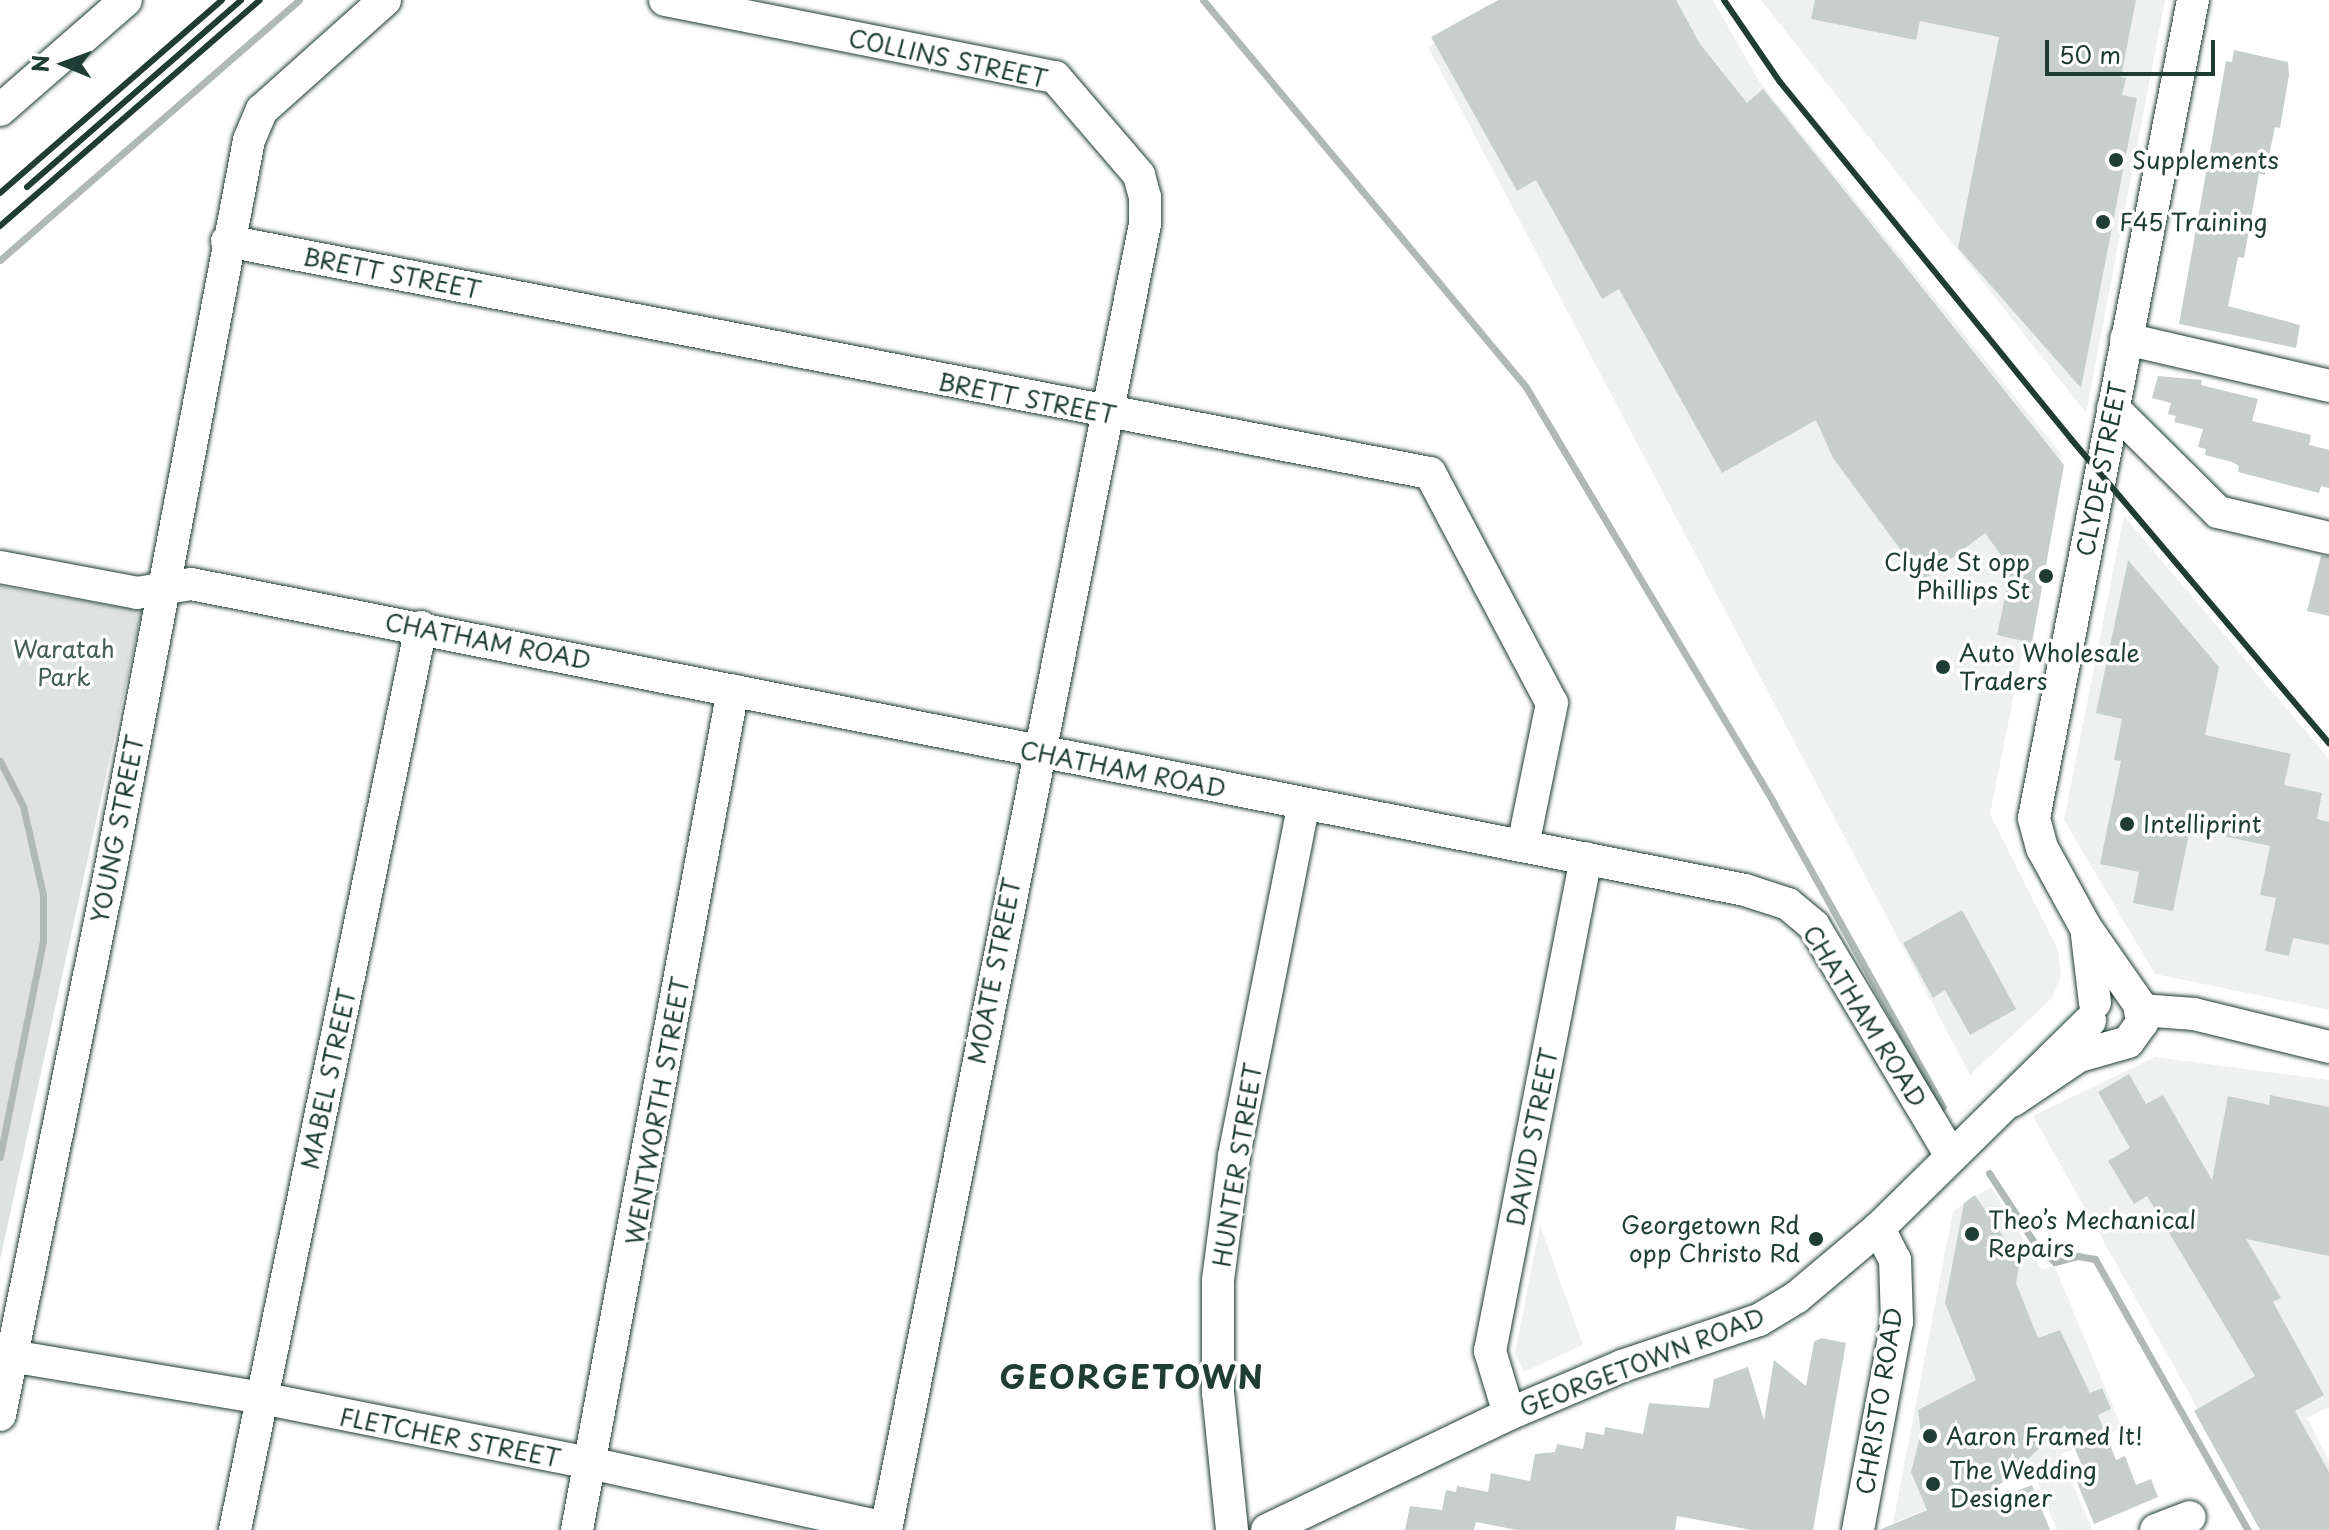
<!DOCTYPE html>
<meta charset="utf-8">
<style>
body{margin:0}
#map{position:relative;width:2329px;height:1530px;overflow:hidden;background:#fff;font-family:"Playpen Sans",sans-serif}
div>[style]{position:absolute}
.built>*{inset:0;background:#eef1f0}
.green>*{inset:0;background:#dee3e2}
.stream>*{height:7px;margin:-3.5px;padding:0 3.5px;transform-origin:3.5px;border-radius:3.5px;background:#afbab7}
.building>*{inset:0;background:#c7cfcc}
.roads{filter:drop-shadow(0 0 2px #1f3d34) drop-shadow(0 0 2px #1f3d34)}
.minor>*{height:32px;margin:-16px;padding:0 16px;transform-origin:16px;border-radius:16px;background:#fff}
.rail>*{height:6px;margin:-3px;padding:0 3px;transform-origin:3px;border-radius:3px;background:#1f3d34}
.dots>*{width:22px;height:22px;translate:-50% -50%;box-sizing:border-box;border:4px solid #fff;border-radius:50%}
span{translate:-50% -50%;white-space:nowrap;text-align:center;line-height:1.15;-webkit-text-stroke:7px #fff;paint-order:stroke}
.street-label{font-size:24px;color:#1f3d34}
.poi-label{font-size:24px;color:#1f3d34}
.left{translate:0 -50%;text-align:left}
.right{translate:-100% -50%;text-align:right}
.park-label{font-size:24px;color:#455e57}
.district-label{font-size:32px;color:#1f3d34;font-weight:700;letter-spacing:2px}
.north{position:absolute;left:24px;top:24px;width:80px;height:80px;-webkit-text-stroke:6px #fff;paint-order:stroke;rotate:271deg;font-size:22px;font-weight:700;line-height:32px;text-align:center;color:#1f3d34}
.north::after{content:'';display:block;margin:auto;width:28px;height:36px;background:#1f3d34;clip-path:polygon(50% 0,100% 100%,50% 72%,0 100%)}
.scale{position:absolute;left:2045px;top:40px;width:170px;height:36px;box-sizing:border-box;border:4px solid #1f3d34;border-top:0;padding-left:10px;font-size:24px;line-height:28px;white-space:nowrap;color:#1f3d34;-webkit-text-stroke:6px #fff;paint-order:stroke}
</style>
<div id="map">
<div class="built">
<i style="clip-path:polygon(1505px 0,1713px 0,1759px 81px,2062px 455px,1990px 814px,2058px 950px,2061px 977px,2051px 999px,1970px 1075px,1428px 47px)"></i>
<i style="clip-path:polygon(1761px 0,2165px 0,2086px 413px)"></i>
<i style="clip-path:polygon(2124px 516px,2329px 759px,2329px 1010px,2155px 974px,2064px 820px)"></i>
<i style="clip-path:polygon(2155px 1057px,2329px 1080px,2329px 1407px,2307px 1418px,2329px 1461px,2329px 1530px,2266px 1530px,2033px 1116px)"></i>
<i style="clip-path:polygon(1991px 1187px,2042px 1270px,2054px 1265px,2122px 1428px,2061px 1454px,2092px 1530px,2057px 1530px,2031px 1466px,1893px 1523px,1953px 1211px)"></i>
<i style="clip-path:polygon(1540px 1225px,1583px 1345px,1524px 1372px,1515px 1353px)"></i>
</div>
<div class="green">
<i style="clip-path:polygon(0 586px,142px 611px,0 1260px)"></i>
</div>
<div class="stream">
<i style="left:1203px;top:0;width:504px;rotate:50.15deg"></i>
<i style="left:1526px;top:387px;width:483px;rotate:59.2deg"></i>
<i style="left:1773px;top:802px;width:349px;rotate:60.9deg"></i>
<i style="left:0;top:260px;width:396px;rotate:-41deg"></i>
<i style="left:0;top:761px;width:51px;rotate:62.9deg"></i>
<i style="left:23px;top:806px;width:91px;rotate:77.3deg"></i>
<i style="left:43px;top:895px;width:46px;rotate:90deg"></i>
<i style="left:43px;top:941px;width:220px;rotate:101.3deg"></i>
<i style="left:1989px;top:1173px;width:88px;rotate:57deg"></i>
<i style="left:2037px;top:1247px;width:23px;rotate:40deg"></i>
<i style="left:2055px;top:1262px;width:24px;rotate:-15deg"></i>
<i style="left:2078px;top:1256px;width:17px;rotate:10deg"></i>
<i style="left:2095px;top:1259px;width:311px;rotate:60.6deg"></i>
</div>
<div class="building">
<i style="clip-path:polygon(1498px 0,1676px 0,1700px 44px,1747px 103px,1763px 89px,2064px 465px,2032px 643px,1997px 635px,2011px 569px,1985px 533px,1923px 580px,1833px 458px,1816px 420px,1722px 473px,1619px 289px,1602px 299px,1536px 180px,1517px 191px,1431px 37px)"></i>
<i style="clip-path:polygon(1815px 0,2136px 0,2121px 77px,2126px 78px,2122px 95px,2137px 98px,2081px 388px,1958px 248px,1999px 37px,1920px 21px,1916px 40px,1811px 19px)"></i>
<i style="clip-path:polygon(2234px 50px,2288px 62px,2289px 75px,2280px 128px,2275px 127px,2265px 175px,2259px 173px,2244px 258px,2238px 257px,2228px 306px,2300px 325px,2296px 348px,2179px 324px,2226px 61px,2232px 62px)"></i>
<i style="clip-path:polygon(2158px 376px,2202px 380px,2201px 385px,2258px 399px,2252px 421px,2311px 435px,2309px 445px,2329px 450px,2329px 488px,2321px 486px,2319px 493px,2238px 472px,2239px 466px,2232px 462px,2205px 455px,2206px 449px,2198px 447px,2203px 429px,2174px 422px,2176px 416px,2168px 414px,2171px 403px,2152px 398px)"></i>
<i style="clip-path:polygon(2321px 556px,2329px 556px,2329px 616px,2307px 611px)"></i>
<i style="clip-path:polygon(2128px 560px,2219px 667px,2205px 735px,2291px 754px,2284px 785px,2322px 793px,2317px 819px,2329px 822px,2329px 945px,2293px 938px,2289px 956px,2265px 951px,2276px 898px,2260px 895px,2270px 846px,2190px 829px,2173px 911px,2133px 903px,2139px 872px,2100px 864px,2121px 761px,2114px 760px,2122px 719px,2096px 713px)"></i>
<i style="clip-path:polygon(1962px 910px,2016px 1009px,1970px 1035px,1945px 990px,1933px 998px,1903px 943px)"></i>
<i style="clip-path:polygon(2129px 1074px,2146px 1104px,2163px 1095px,2212px 1180px,2228px 1096px,2269px 1105px,2270px 1095px,2329px 1107px,2329px 1256px,2246px 1239px,2281px 1298px,2273px 1302px,2324px 1395px,2295px 1411px,2329px 1472px,2329px 1530px,2260px 1530px,2194px 1411px,2255px 1376px,2147px 1196px,2134px 1204px,2108px 1161px,2130px 1148px,2098px 1092px)"></i>
<i style="clip-path:polygon(1975px 1195px,2020px 1261px,2016px 1283px,2038px 1338px,2060px 1330px,2090px 1393px,2102px 1388px,2111px 1409px,2098px 1415px,2116px 1460px,2125px 1456px,2136px 1485px,2151px 1479px,2158px 1497px,2094px 1524px,2072px 1470px,2082px 1466px,2065px 1425px,1975px 1507px,2032px 1485px,2050px 1530px,1879px 1530px,1927px 1510px,1911px 1472px,1921px 1433px,1918px 1410px,1976px 1380px,1945px 1303px,1964px 1203px)"></i>
<i style="clip-path:polygon(1821px 1338px,1846px 1343px,1813px 1530px,1752px 1530px,1677px 1516px,1675px 1530px,1517px 1530px,1476px 1522px,1474px 1530px,1405px 1530px,1410px 1506px,1442px 1510px,1446px 1490px,1456px 1492px,1457px 1486px,1488px 1492px,1491px 1473px,1530px 1481px,1535px 1454px,1555px 1452px,1557px 1444px,1583px 1449px,1586px 1432px,1604px 1435px,1605px 1427px,1643px 1434px,1649px 1403px,1709px 1408px,1714px 1379px,1748px 1367px,1764px 1420px,1774px 1360px,1806px 1386px,1814px 1342px)"></i>
</div>
<div class="roads">
<div class="minor">
<i style="left:665px;top:0;width:398px;rotate:11.2deg"></i>
<i style="left:1055px;top:77px;width:129px;rotate:49.4deg"></i>
<i style="left:1139px;top:175px;width:23px;rotate:75deg"></i>
<i style="left:1145px;top:197px;width:27px;rotate:90deg"></i>
<i style="left:1145px;top:224px;width:1331px;rotate:101.22deg"></i>
<i style="left:0;top:110px;width:167px;rotate:-41.1deg"></i>
<i style="left:227px;top:241px;width:1225px;rotate:10.92deg"></i>
<i style="left:1430px;top:473px;width:260px;rotate:62.1deg"></i>
<i style="left:1552px;top:703px;width:146px;rotate:101.5deg"></i>
<i style="left:2126px;top:339px;width:208px;rotate:13deg"></i>
<i style="left:2113px;top:408px;width:148px;rotate:44.7deg"></i>
<i style="left:2218px;top:512px;width:114px;rotate:13.2deg"></i>
<i style="left:0;top:567px;width:139px;rotate:10.7deg"></i>
<i style="left:137px;top:593px;width:55px;rotate:-9.5deg"></i>
<i style="left:191px;top:584px;width:1584px;rotate:11.14deg"></i>
<i style="left:1745px;top:890px;width:45px;rotate:18deg"></i>
<i style="left:1788px;top:904px;width:34px;rotate:40deg"></i>
<i style="left:1814px;top:926px;width:268px;rotate:59.2deg"></i>
<i style="left:2087px;top:935px;width:68px;rotate:83.3deg"></i>
<i style="left:2141px;top:1010px;width:53px;rotate:4.3deg"></i>
<i style="left:2194px;top:1014px;width:139px;rotate:13.7deg"></i>
<i style="left:2012px;top:1101px;width:81px;rotate:-33.9deg"></i>
<i style="left:2079px;top:1056px;width:51px;rotate:-15.9deg"></i>
<i style="left:2128px;top:1042px;width:24px;rotate:-54deg"></i>
<i style="left:2142px;top:1023px;width:19px;rotate:-99deg"></i>
<i style="left:2139px;top:1004px;width:93px;rotate:-124.9deg"></i>
<i style="left:2086px;top:928px;width:91px;rotate:-118.8deg"></i>
<i style="left:2042px;top:848px;width:31px;rotate:-105deg"></i>
<i style="left:2034px;top:818px;width:833px;rotate:-79deg"></i>
<i style="left:11px;top:1356px;width:254px;rotate:9.5deg"></i>
<i style="left:261px;top:1398px;width:335px;rotate:11.2deg"></i>
<i style="left:590px;top:1463px;width:303px;rotate:12.4deg"></i>
<i style="left:1509px;top:1414px;width:66px;rotate:-106.8deg"></i>
<i style="left:1490px;top:1351px;width:502px;rotate:-78.98deg"></i>
<i style="left:0;top:1415px;width:559px;rotate:-78.55deg"></i>
<i style="left:111px;top:867px;width:740px;rotate:-79.25deg"></i>
<i style="left:249px;top:140px;width:33px;rotate:-67deg"></i>
<i style="left:262px;top:110px;width:165px;rotate:-41.8deg"></i>
<i style="left:235px;top:1530px;width:922px;rotate:-78.36deg"></i>
<i style="left:577px;top:1530px;width:854px;rotate:-79.48deg"></i>
<i style="left:1232px;top:1530px;width:138px;rotate:-95.8deg"></i>
<i style="left:1218px;top:1393px;width:113px;rotate:-90deg"></i>
<i style="left:1218px;top:1280px;width:125px;rotate:-82.6deg"></i>
<i style="left:1234px;top:1156px;width:359px;rotate:-78.8deg"></i>
<i style="left:1267px;top:1530px;width:268px;rotate:-25.6deg"></i>
<i style="left:1509px;top:1414px;width:123px;rotate:-23deg"></i>
<i style="left:1622px;top:1366px;width:145px;rotate:-18.6deg"></i>
<i style="left:1759px;top:1320px;width:44px;rotate:-31.2deg"></i>
<i style="left:1797px;top:1297px;width:107px;rotate:-40.1deg"></i>
<i style="left:1879px;top:1228px;width:296px;rotate:-44.5deg"></i>
<i style="left:1858px;top:1530px;width:212px;rotate:-79.4deg"></i>
<i style="left:1897px;top:1322px;width:62px;rotate:-91.8deg"></i>
<i style="left:1895px;top:1260px;width:36px;rotate:-117deg"></i>
<i style="left:2156px;top:1530px;width:36px;rotate:-21deg"></i>
</div>
</div>
<div class="rail">
<i style="left:1724px;top:0;width:99px;rotate:55.7deg"></i>
<i style="left:1780px;top:82px;width:461px;rotate:50.8deg"></i>
<i style="left:2071px;top:439px;width:399px;rotate:49.7deg"></i>
<i style="left:27px;top:187px;width:284px;rotate:-41.1deg"></i>
<i style="left:0;top:193px;width:294px;rotate:-41deg"></i>
<i style="left:0;top:226px;width:344px;rotate:-41deg"></i>
</div>
<div class="dots">
<i style="left:2116px;top:160px;background:#1f3d34"></i>
<i style="left:2103px;top:222px;background:#1f3d34"></i>
<i style="left:2046px;top:576px;background:#1f3d34"></i>
<i style="left:1943px;top:667px;background:#1f3d34"></i>
<i style="left:2127px;top:824px;background:#1f3d34"></i>
<i style="left:1972px;top:1234px;background:#1f3d34"></i>
<i style="left:1816px;top:1239px;background:#1f3d34"></i>
<i style="left:1930px;top:1436px;background:#1f3d34"></i>
<i style="left:1933px;top:1484px;background:#1f3d34"></i>
</div>
<div class="street-label">
<span style="left:948px;top:58px;rotate:12deg">COLLINS STREET</span>
<span style="left:392px;top:273px;rotate:11deg">BRETT STREET</span>
<span style="left:1027px;top:398px;rotate:11deg">BRETT STREET</span>
<span style="left:2101px;top:469px;rotate:-79deg">CLYDE STREET</span>
<span style="left:488px;top:641px;rotate:11deg">CHATHAM ROAD</span>
<span style="left:1123px;top:769px;rotate:11deg">CHATHAM ROAD</span>
<span style="left:117px;top:829px;rotate:-79deg">YOUNG STREET</span>
<span style="left:994px;top:971px;rotate:-79deg">MOATE STREET</span>
<span style="left:1865px;top:1016px;rotate:58deg">CHATHAM ROAD</span>
<span style="left:328px;top:1079px;rotate:-78deg">MABEL STREET</span>
<span style="left:657px;top:1111px;rotate:-80deg">WENTWORTH STREET</span>
<span style="left:1532px;top:1137px;rotate:-79deg">DAVID STREET</span>
<span style="left:1237px;top:1165px;rotate:-81deg">HUNTER STREET</span>
<span style="left:1642px;top:1362px;rotate:-21deg">GEORGETOWN ROAD</span>
<span style="left:1879px;top:1401px;rotate:-81deg">CHRISTO ROAD</span>
<span style="left:450px;top:1437px;rotate:11deg">FLETCHER STREET</span>
</div>
<div class="poi-label">
<span class="left" style="left:2132px;top:160px">Supplements</span>
<span class="left" style="left:2119px;top:222px">F45 Training</span>
<span class="right" style="left:2030px;top:576px">Clyde St opp<br>Phillips St</span>
<span class="left" style="left:1959px;top:667px">Auto Wholesale<br>Traders</span>
<span class="left" style="left:2143px;top:824px">Intelliprint</span>
<span class="left" style="left:1988px;top:1234px">Theo’s Mechanical<br>Repairs</span>
<span class="right" style="left:1800px;top:1239px">Georgetown Rd<br>opp Christo Rd</span>
<span class="left" style="left:1946px;top:1436px">Aaron Framed It!</span>
<span class="left" style="left:1949px;top:1484px">The Wedding<br>Designer</span>
</div>
<div class="park-label">
<span style="left:64px;top:663px">Waratah<br>Park</span>
</div>
<div class="district-label">
<span style="left:1132px;top:1376px">GEORGETOWN</span>
</div>
<div class="north">N</div>
<div class="scale">50 m</div>
</div>
